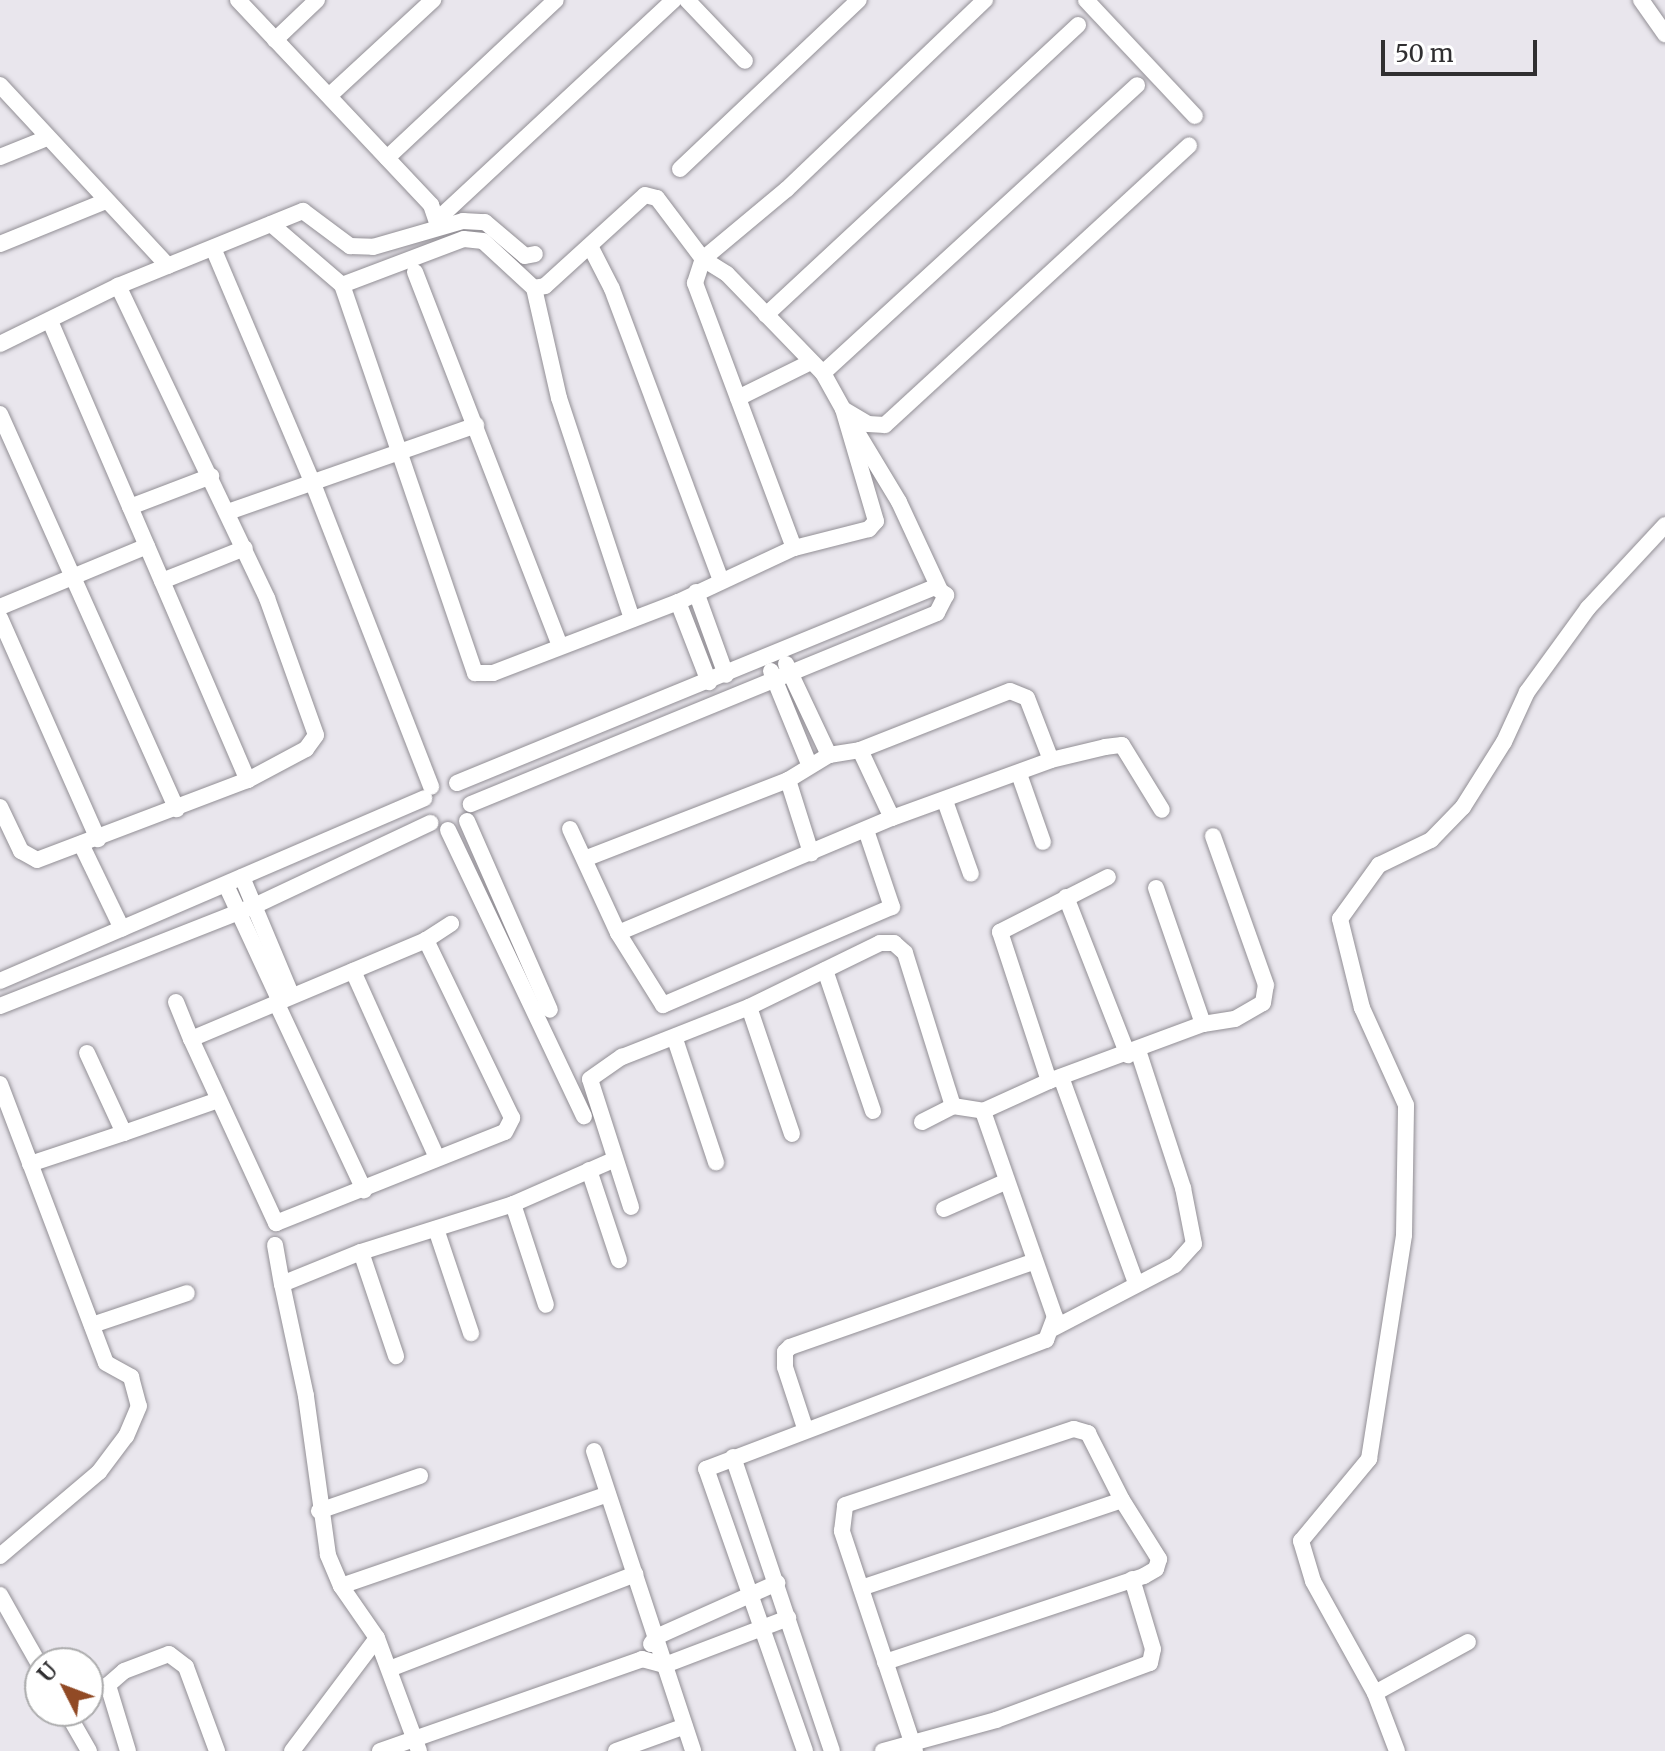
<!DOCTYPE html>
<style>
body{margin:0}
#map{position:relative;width:1665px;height:1751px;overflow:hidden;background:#e9e6ed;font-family:Merriweather,serif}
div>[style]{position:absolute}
.roads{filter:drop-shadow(0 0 2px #928f95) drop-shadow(0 0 2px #928f95)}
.minor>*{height:16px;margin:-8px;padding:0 8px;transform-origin:8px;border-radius:8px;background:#fff}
span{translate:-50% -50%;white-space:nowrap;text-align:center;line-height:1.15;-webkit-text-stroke:6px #fff;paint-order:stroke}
.north{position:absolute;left:24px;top:1647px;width:80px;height:80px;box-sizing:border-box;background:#fff;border:2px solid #acacad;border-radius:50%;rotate:312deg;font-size:22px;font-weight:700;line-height:32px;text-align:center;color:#302f31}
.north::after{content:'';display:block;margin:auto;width:28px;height:36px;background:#914a25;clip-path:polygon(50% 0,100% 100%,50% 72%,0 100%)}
.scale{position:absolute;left:1381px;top:40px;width:156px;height:36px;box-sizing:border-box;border:4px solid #302f31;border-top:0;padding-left:10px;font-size:24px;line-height:28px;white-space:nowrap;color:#302f31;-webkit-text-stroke:6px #fff;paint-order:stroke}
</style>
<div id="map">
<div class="roads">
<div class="minor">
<i style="left:238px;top:0;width:282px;rotate:46.7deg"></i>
<i style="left:431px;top:205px;width:21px;rotate:71deg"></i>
<i style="left:687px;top:0;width:84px;rotate:46.4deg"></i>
<i style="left:1086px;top:0;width:159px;rotate:46.8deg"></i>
<i style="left:1641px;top:0;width:42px;rotate:54.8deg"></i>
<i style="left:275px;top:40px;width:58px;rotate:-43.6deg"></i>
<i style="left:0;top:85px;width:247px;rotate:47.1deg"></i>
<i style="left:329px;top:96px;width:142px;rotate:-42.7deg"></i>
<i style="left:0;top:157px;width:51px;rotate:-22deg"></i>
<i style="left:387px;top:158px;width:231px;rotate:-43.1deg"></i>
<i style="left:680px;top:169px;width:246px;rotate:-43.4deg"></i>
<i style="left:438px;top:219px;width:322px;rotate:-42.9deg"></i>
<i style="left:271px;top:224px;width:94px;rotate:40.7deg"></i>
<i style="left:342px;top:285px;width:130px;rotate:-20.7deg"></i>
<i style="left:464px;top:239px;width:19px;rotate:6deg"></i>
<i style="left:483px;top:241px;width:69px;rotate:42.7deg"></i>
<i style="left:534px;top:288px;width:11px;rotate:-10deg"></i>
<i style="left:545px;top:286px;width:135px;rotate:-42.3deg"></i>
<i style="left:645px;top:195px;width:12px;rotate:14deg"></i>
<i style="left:657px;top:198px;width:76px;rotate:53deg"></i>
<i style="left:703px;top:259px;width:28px;rotate:32deg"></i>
<i style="left:727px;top:274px;width:138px;rotate:45.9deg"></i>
<i style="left:823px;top:373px;width:41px;rotate:60.9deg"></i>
<i style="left:843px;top:409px;width:117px;rotate:73.6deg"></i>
<i style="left:876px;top:521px;width:11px;rotate:131deg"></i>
<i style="left:869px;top:529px;width:77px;rotate:165.8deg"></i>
<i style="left:794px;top:548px;width:128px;rotate:155deg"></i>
<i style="left:678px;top:602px;width:198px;rotate:159deg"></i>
<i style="left:493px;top:673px;width:18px;rotate:180deg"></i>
<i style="left:475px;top:673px;width:410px;rotate:-108.9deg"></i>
<i style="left:0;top:244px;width:114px;rotate:-22.1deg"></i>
<i style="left:590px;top:246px;width:48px;rotate:62.9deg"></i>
<i style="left:612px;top:289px;width:309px;rotate:69.5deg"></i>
<i style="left:213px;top:248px;width:253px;rotate:67deg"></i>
<i style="left:312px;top:481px;width:328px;rotate:68.7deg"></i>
<i style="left:415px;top:272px;width:401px;rotate:68.8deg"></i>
<i style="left:534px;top:288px;width:113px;rotate:77.2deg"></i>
<i style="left:559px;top:398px;width:233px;rotate:71.7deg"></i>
<i style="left:766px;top:315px;width:426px;rotate:-42.9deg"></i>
<i style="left:50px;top:321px;width:500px;rotate:66.7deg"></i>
<i style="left:0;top:344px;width:131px;rotate:-26.2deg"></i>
<i style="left:118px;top:286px;width:200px;rotate:-22.1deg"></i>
<i style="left:303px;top:211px;width:59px;rotate:36.7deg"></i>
<i style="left:350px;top:246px;width:23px;rotate:2deg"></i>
<i style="left:373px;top:247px;width:94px;rotate:-16.1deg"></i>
<i style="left:463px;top:221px;width:22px;rotate:3deg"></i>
<i style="left:485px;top:222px;width:52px;rotate:40.4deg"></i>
<i style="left:525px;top:256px;width:10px;rotate:-11deg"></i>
<i style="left:823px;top:373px;width:426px;rotate:-42.5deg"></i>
<i style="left:738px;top:398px;width:81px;rotate:-26.3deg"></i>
<i style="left:843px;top:409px;width:29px;rotate:31deg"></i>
<i style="left:868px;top:424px;width:17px;rotate:3deg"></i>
<i style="left:885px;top:425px;width:413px;rotate:-42.6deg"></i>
<i style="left:0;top:414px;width:433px;rotate:65.9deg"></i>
<i style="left:852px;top:424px;width:91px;rotate:58.9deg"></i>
<i style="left:899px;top:502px;width:95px;rotate:65.1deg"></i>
<i style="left:130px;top:507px;width:87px;rotate:-20.9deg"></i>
<i style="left:228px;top:512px;width:263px;rotate:-19.3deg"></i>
<i style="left:794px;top:548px;width:283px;rotate:-110.5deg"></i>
<i style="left:695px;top:283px;width:25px;rotate:-72deg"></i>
<i style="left:703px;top:259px;width:109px;rotate:-39.8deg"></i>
<i style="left:787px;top:189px;width:274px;rotate:-43.7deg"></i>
<i style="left:162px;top:581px;width:89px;rotate:-21.7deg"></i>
<i style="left:696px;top:592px;width:88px;rotate:70.1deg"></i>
<i style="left:678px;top:602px;width:86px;rotate:68.8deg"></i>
<i style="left:0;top:607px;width:159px;rotate:-22.5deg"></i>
<i style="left:0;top:618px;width:242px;rotate:66.1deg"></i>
<i style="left:786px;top:664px;width:101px;rotate:64.7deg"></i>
<i style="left:771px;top:671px;width:100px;rotate:67.8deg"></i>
<i style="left:860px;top:750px;width:75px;rotate:64.8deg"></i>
<i style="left:1019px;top:774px;width:72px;rotate:70.6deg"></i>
<i style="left:788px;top:780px;width:77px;rotate:72.5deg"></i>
<i style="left:457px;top:783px;width:517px;rotate:-22.3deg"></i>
<i style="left:935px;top:587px;width:14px;rotate:36deg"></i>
<i style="left:946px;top:595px;width:20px;rotate:117deg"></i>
<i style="left:937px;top:613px;width:504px;rotate:157.71deg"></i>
<i style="left:945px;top:801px;width:77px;rotate:70.4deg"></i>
<i style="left:0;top:807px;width:49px;rotate:64.5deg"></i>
<i style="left:21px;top:851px;width:18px;rotate:29deg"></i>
<i style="left:37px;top:860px;width:226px;rotate:-20.8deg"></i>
<i style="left:248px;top:780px;width:66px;rotate:-28.1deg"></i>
<i style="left:306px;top:749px;width:17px;rotate:-54deg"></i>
<i style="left:316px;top:735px;width:145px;rotate:-109.7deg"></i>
<i style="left:267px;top:598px;width:346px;rotate:-115.5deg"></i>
<i style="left:467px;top:821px;width:206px;rotate:66.3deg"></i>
<i style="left:570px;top:829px;width:115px;rotate:65.2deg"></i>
<i style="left:618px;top:933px;width:85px;rotate:58deg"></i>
<i style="left:663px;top:1005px;width:249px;rotate:-23.2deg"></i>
<i style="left:892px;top:907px;width:78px;rotate:-108.7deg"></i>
<i style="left:448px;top:830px;width:317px;rotate:64.6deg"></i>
<i style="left:81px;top:844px;width:94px;rotate:64.2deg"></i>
<i style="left:587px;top:858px;width:216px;rotate:-21.2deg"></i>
<i style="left:788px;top:780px;width:48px;rotate:-31.4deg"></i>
<i style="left:829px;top:755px;width:31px;rotate:-9deg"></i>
<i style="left:860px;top:750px;width:161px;rotate:-21.5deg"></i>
<i style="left:1010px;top:691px;width:18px;rotate:22deg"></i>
<i style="left:1027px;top:698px;width:66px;rotate:68.8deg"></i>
<i style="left:242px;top:877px;width:127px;rotate:67.3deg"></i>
<i style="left:226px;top:885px;width:126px;rotate:65.1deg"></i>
<i style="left:1156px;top:888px;width:144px;rotate:70.9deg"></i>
<i style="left:1066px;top:897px;width:170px;rotate:68.6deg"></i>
<i style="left:618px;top:933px;width:297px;rotate:-22.8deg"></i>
<i style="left:892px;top:818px;width:169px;rotate:-20deg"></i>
<i style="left:1051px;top:760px;width:56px;rotate:-13.5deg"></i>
<i style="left:1105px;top:747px;width:17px;rotate:-7deg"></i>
<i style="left:1122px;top:745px;width:76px;rotate:58.4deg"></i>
<i style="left:825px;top:970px;width:149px;rotate:71.2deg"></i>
<i style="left:353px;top:971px;width:205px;rotate:65.8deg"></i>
<i style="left:0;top:981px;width:462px;rotate:-23.3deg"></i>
<i style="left:176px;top:1002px;width:40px;rotate:68deg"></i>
<i style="left:191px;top:1039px;width:255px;rotate:-22.8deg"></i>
<i style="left:426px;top:940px;width:30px;rotate:-33deg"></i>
<i style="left:276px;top:1002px;width:208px;rotate:64.9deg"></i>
<i style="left:0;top:1006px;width:273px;rotate:-21.5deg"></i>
<i style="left:254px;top:906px;width:195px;rotate:-25.2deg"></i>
<i style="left:749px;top:1007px;width:134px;rotate:71.3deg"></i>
<i style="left:191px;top:1039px;width:203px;rotate:65.2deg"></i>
<i style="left:276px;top:1223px;width:246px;rotate:-21.7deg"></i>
<i style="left:505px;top:1132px;width:16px;rotate:-63deg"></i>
<i style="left:512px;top:1118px;width:198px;rotate:-115.8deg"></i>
<i style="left:675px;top:1039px;width:130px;rotate:71.6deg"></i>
<i style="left:87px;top:1053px;width:88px;rotate:65.2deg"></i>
<i style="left:124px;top:1133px;width:100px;rotate:-19.3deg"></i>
<i style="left:1061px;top:1077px;width:219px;rotate:70deg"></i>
<i style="left:1049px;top:1081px;width:157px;rotate:-108.2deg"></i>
<i style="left:1000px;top:932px;width:121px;rotate:-27deg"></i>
<i style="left:0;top:1084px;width:298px;rotate:69.2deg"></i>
<i style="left:106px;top:1363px;width:29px;rotate:29deg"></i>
<i style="left:131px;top:1377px;width:30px;rotate:75deg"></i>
<i style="left:139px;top:1406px;width:33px;rotate:113deg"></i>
<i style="left:126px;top:1436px;width:45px;rotate:126.9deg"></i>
<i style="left:99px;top:1472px;width:130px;rotate:139.7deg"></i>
<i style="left:922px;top:1122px;width:35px;rotate:-27deg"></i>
<i style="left:953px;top:1106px;width:30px;rotate:9deg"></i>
<i style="left:983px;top:1111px;width:72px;rotate:-24.4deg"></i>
<i style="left:1049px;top:1081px;width:164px;rotate:-20.3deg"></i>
<i style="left:1203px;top:1024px;width:32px;rotate:-9deg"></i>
<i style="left:1235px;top:1019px;width:32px;rotate:-30deg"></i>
<i style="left:1263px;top:1003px;width:18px;rotate:-81deg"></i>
<i style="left:1266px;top:985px;width:158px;rotate:-109.6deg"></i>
<i style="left:30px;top:1164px;width:99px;rotate:-18.3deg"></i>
<i style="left:589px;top:1170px;width:95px;rotate:71.6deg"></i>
<i style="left:513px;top:1204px;width:106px;rotate:71.9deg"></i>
<i style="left:631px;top:1207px;width:134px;rotate:-107.8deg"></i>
<i style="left:590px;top:1079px;width:39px;rotate:-35deg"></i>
<i style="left:622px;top:1057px;width:136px;rotate:-21.5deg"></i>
<i style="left:749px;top:1007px;width:146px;rotate:-26deg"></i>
<i style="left:880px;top:943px;width:14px"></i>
<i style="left:894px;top:943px;width:15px;rotate:42deg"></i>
<i style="left:905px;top:953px;width:160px;rotate:72.6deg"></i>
<i style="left:944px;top:1209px;width:67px;rotate:-23.9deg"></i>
<i style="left:436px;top:1229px;width:110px;rotate:71.4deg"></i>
<i style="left:275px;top:1245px;width:40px;rotate:80deg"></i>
<i style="left:361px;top:1252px;width:110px;rotate:71.4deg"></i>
<i style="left:92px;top:1325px;width:100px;rotate:-18.6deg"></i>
<i style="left:1054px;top:1328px;width:136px;rotate:-27.5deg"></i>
<i style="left:1175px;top:1265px;width:28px;rotate:-48deg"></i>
<i style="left:1194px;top:1244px;width:57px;rotate:-101.1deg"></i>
<i style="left:1183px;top:1188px;width:145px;rotate:-108.1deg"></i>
<i style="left:805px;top:1428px;width:64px;rotate:-108.2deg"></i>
<i style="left:785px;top:1367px;width:15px;rotate:-90deg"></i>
<i style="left:785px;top:1352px;width:7px;rotate:-45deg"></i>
<i style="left:790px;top:1347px;width:257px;rotate:-19.3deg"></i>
<i style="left:594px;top:1451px;width:316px;rotate:71.7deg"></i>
<i style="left:733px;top:1457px;width:310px;rotate:71.4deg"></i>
<i style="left:319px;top:1511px;width:107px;rotate:-19.1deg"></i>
<i style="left:341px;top:1586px;width:282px;rotate:-19deg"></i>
<i style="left:861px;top:1588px;width:275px;rotate:-18.6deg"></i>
<i style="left:1122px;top:1500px;width:70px;rotate:57.9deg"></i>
<i style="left:1159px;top:1559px;width:10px;rotate:107deg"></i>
<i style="left:1156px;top:1569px;width:14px;rotate:150deg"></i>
<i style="left:1144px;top:1576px;width:273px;rotate:161.6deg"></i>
<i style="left:0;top:1595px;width:81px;rotate:60.6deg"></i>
<i style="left:651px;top:1644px;width:9px;rotate:-54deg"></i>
<i style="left:656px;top:1637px;width:133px;rotate:-24.1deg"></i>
<i style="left:392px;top:1668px;width:261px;rotate:-21.1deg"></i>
<i style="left:1375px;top:1693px;width:106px;rotate:-28.7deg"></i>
<i style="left:66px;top:1711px;width:46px;rotate:60.1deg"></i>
<i style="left:128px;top:1751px;width:69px;rotate:-106.9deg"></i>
<i style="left:108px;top:1685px;width:21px;rotate:-41deg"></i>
<i style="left:124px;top:1671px;width:48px;rotate:-20.7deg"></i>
<i style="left:169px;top:1654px;width:21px;rotate:37deg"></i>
<i style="left:186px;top:1667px;width:90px;rotate:69.7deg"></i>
<i style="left:292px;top:1751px;width:141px;rotate:-53deg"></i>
<i style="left:380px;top:1751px;width:278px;rotate:-19.3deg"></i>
<i style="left:642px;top:1659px;width:24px;rotate:15deg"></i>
<i style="left:665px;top:1665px;width:132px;rotate:-20.9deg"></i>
<i style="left:419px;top:1751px;width:121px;rotate:-110.4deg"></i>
<i style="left:377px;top:1638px;width:63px;rotate:-124.7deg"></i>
<i style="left:341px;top:1586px;width:34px;rotate:-113deg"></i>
<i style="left:328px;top:1555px;width:161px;rotate:-97.9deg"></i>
<i style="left:306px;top:1396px;width:115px;rotate:-102.1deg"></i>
<i style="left:282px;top:1284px;width:85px;rotate:-22.1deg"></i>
<i style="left:361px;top:1252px;width:159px;rotate:-17.5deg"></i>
<i style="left:513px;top:1204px;width:109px;rotate:-23.7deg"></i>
<i style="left:616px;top:1751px;width:73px;rotate:-19.9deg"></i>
<i style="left:805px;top:1751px;width:299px;rotate:-109.3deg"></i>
<i style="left:706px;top:1469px;width:364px;rotate:-20.8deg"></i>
<i style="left:1046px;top:1340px;width:25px;rotate:-69deg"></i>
<i style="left:1055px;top:1317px;width:218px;rotate:-109.3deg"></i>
<i style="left:883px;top:1751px;width:117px;rotate:-15.3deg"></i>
<i style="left:996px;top:1720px;width:164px;rotate:-20.3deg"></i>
<i style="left:1150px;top:1663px;width:14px;rotate:-78deg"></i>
<i style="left:1153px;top:1649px;width:73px;rotate:-106.7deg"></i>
<i style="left:915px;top:1751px;width:232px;rotate:-108.4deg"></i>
<i style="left:842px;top:1531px;width:26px;rotate:-83deg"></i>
<i style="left:845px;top:1505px;width:241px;rotate:-18.4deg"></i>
<i style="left:1074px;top:1429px;width:15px;rotate:16deg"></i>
<i style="left:1088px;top:1433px;width:75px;rotate:63.1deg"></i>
<i style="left:1397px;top:1751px;width:62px;rotate:-110.8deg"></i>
<i style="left:1375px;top:1693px;width:128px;rotate:-119deg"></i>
<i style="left:1313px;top:1581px;width:42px;rotate:-106.7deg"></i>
<i style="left:1301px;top:1541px;width:107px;rotate:-50.3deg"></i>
<i style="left:1369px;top:1459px;width:227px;rotate:-81.1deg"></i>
<i style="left:1404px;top:1235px;width:130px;rotate:-89.1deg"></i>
<i style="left:1406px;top:1105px;width:107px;rotate:-114.4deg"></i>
<i style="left:1362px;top:1008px;width:92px;rotate:-103.9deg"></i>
<i style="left:1340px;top:919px;width:67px;rotate:-54.2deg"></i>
<i style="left:1379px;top:865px;width:58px;rotate:-25.7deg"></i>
<i style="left:1431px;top:840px;width:46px;rotate:-45.9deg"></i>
<i style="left:1463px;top:807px;width:77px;rotate:-57.8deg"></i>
<i style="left:1504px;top:742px;width:55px;rotate:-65.3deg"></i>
<i style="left:1527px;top:692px;width:104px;rotate:-54deg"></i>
<i style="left:1588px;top:608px;width:113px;rotate:-47.1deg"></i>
</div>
</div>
<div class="north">U</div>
<div class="scale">50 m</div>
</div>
